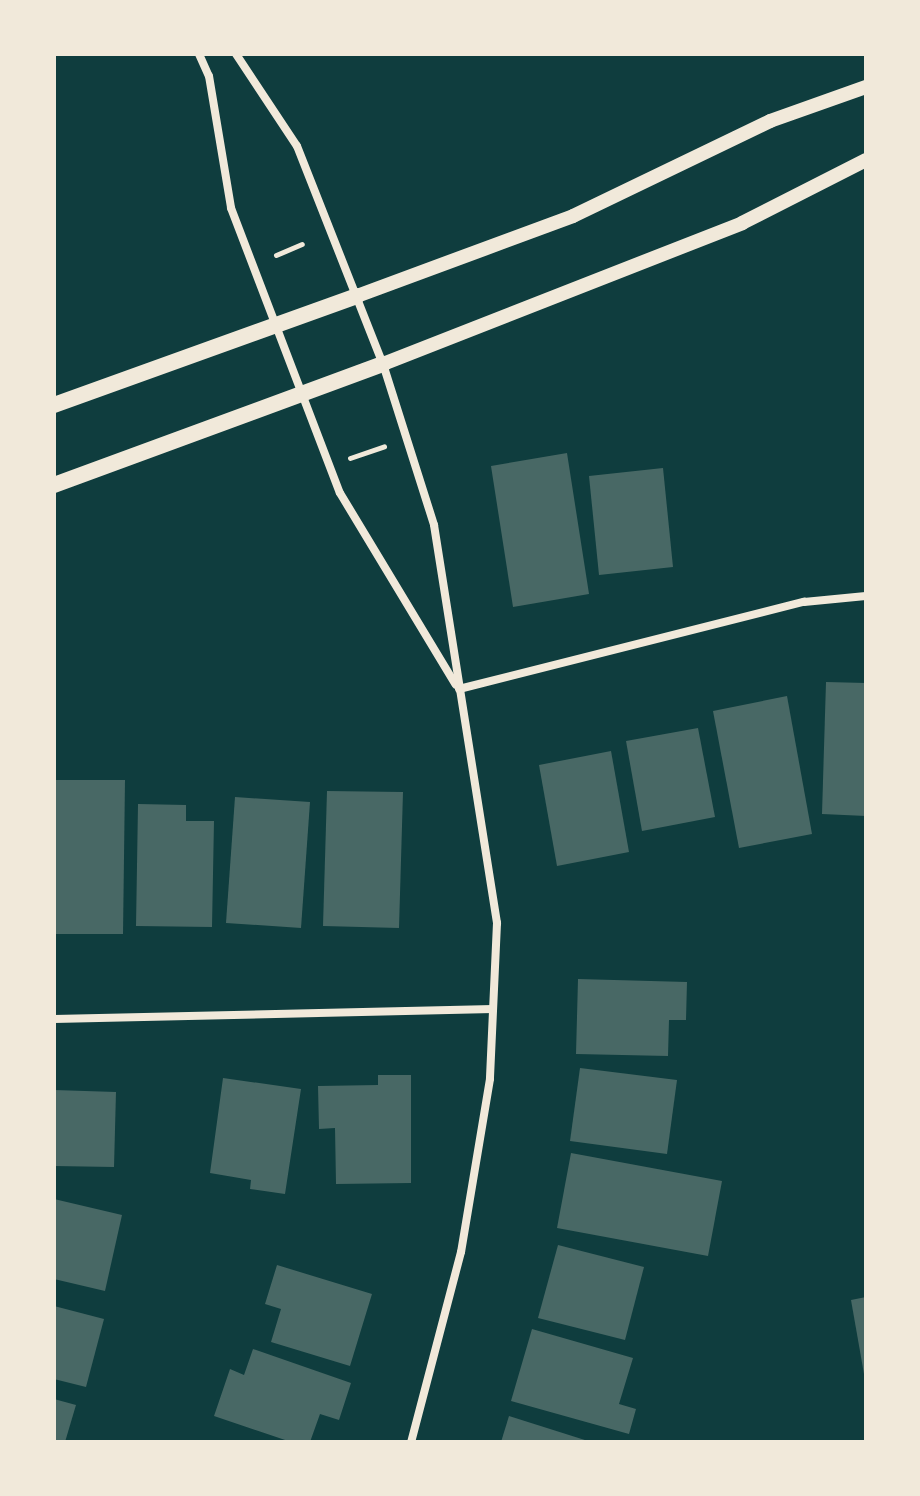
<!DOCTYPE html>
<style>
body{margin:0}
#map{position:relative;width:920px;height:1496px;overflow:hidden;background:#0f3d3e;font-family:"Work Sans",sans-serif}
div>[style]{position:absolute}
.building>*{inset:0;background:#486865}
.path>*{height:5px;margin:-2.5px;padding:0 2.5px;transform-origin:2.5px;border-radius:2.5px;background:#f1e9da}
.minor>*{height:8px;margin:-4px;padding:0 4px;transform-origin:4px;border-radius:4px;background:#f1e9da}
.tertiary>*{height:14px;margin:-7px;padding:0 7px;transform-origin:7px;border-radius:7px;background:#f1e9da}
.secondary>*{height:16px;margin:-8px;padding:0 8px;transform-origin:8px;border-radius:8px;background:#f1e9da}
span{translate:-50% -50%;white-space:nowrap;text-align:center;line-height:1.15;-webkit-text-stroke:6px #f1e9da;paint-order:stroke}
.frame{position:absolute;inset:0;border:56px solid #f1e9da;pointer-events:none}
</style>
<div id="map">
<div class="building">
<i style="clip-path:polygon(567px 453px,589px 594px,513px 607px,491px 466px)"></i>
<i style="clip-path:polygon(663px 468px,673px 567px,599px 575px,589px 476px)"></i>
<i style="clip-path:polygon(826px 682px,866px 683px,866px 816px,822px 814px)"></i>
<i style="clip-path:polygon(787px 696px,812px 834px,739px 848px,713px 711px)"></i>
<i style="clip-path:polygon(698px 728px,715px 817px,642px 831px,626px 741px)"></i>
<i style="clip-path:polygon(611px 751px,629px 852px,557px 866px,539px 765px)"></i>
<i style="clip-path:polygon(54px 780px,125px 780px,123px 934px,54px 934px)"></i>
<i style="clip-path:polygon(327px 791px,403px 792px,399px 928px,323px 926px)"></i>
<i style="clip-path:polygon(235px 797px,310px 802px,301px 928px,226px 923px)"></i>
<i style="clip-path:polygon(138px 804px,186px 805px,186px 821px,214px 821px,212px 927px,136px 926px)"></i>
<i style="clip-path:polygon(578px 979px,687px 982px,686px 1020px,669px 1020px,668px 1056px,576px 1054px)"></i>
<i style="clip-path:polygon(580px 1068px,677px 1080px,667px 1154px,570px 1141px)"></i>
<i style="clip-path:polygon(378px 1075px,411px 1075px,411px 1183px,336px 1184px,335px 1128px,319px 1129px,318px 1086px,378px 1085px)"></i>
<i style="clip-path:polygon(223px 1078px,301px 1089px,285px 1194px,250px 1189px,251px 1180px,210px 1173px)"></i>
<i style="clip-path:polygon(54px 1090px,116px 1092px,114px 1167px,54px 1166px)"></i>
<i style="clip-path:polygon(571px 1153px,722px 1181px,708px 1256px,557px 1228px)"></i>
<i style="clip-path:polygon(54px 1199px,122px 1215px,105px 1291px,54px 1279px)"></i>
<i style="clip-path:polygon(558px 1245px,644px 1267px,625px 1340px,538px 1318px)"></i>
<i style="clip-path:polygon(277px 1265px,372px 1294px,350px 1366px,271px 1342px,281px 1309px,265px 1304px)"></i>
<i style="clip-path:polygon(866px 1297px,866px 1374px,864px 1374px,851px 1300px)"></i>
<i style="clip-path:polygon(54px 1306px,104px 1319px,86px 1387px,54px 1379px)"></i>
<i style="clip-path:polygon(532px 1329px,633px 1358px,619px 1404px,636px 1409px,629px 1434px,511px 1401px)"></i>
<i style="clip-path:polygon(253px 1349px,351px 1383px,339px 1420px,320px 1414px,310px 1442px,291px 1442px,214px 1416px,230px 1369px,244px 1375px)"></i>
<i style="clip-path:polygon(54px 1399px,76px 1405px,65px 1442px,54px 1442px)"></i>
<i style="clip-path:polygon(509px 1416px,588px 1441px,588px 1442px,501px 1442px)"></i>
</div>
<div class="path">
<i style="left:276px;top:255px;width:28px;rotate:-23deg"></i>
<i style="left:350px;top:458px;width:36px;rotate:-19deg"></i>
</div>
<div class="minor">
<i style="left:199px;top:54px;width:24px;rotate:66deg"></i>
<i style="left:209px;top:76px;width:134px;rotate:80.5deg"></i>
<i style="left:231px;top:208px;width:305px;rotate:69.1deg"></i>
<i style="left:340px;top:493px;width:224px;rotate:58.9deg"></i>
<i style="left:236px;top:54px;width:110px;rotate:56.5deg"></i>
<i style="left:297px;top:146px;width:234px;rotate:68.5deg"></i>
<i style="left:383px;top:364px;width:169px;rotate:72.4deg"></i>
<i style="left:434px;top:525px;width:403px;rotate:81deg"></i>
<i style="left:497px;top:923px;width:156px;rotate:92.6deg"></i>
<i style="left:490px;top:1079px;width:175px;rotate:99.5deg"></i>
<i style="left:461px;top:1252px;width:196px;rotate:104.7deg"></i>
<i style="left:459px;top:689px;width:356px;rotate:-14.2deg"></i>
<i style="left:804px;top:602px;width:62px;rotate:-5.5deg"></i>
<i style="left:54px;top:1019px;width:439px;rotate:-1.3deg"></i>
</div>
<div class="tertiary">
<i style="left:357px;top:296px;width:230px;rotate:-20.3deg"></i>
<i style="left:573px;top:216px;width:219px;rotate:-25.7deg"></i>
<i style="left:770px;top:121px;width:102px;rotate:-19.5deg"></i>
<i style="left:383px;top:364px;width:386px;rotate:-21.4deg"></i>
<i style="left:742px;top:223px;width:139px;rotate:-26.9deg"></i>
</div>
<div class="secondary">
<i style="left:54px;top:405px;width:322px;rotate:-19.8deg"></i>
<i style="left:54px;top:485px;width:351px;rotate:-20.2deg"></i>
</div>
<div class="frame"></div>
</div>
